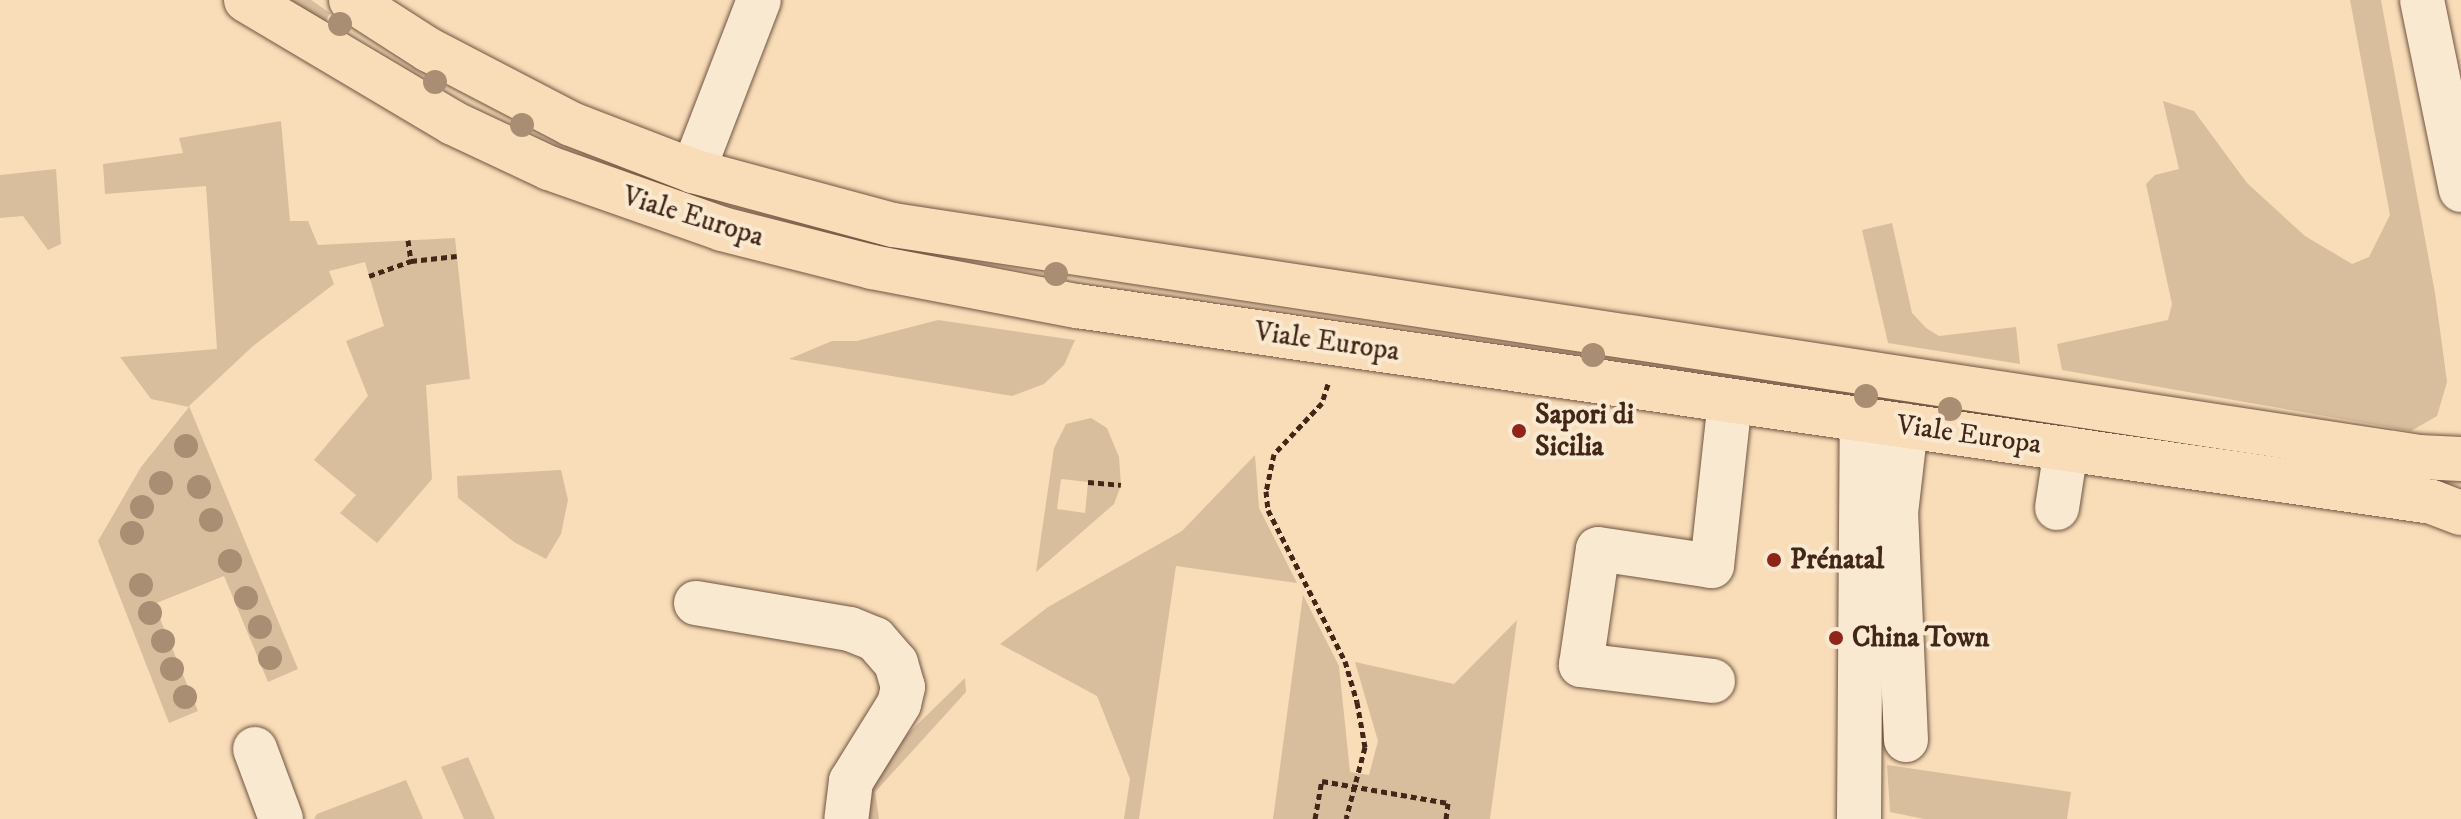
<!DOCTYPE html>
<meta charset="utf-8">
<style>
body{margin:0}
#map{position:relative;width:2461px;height:819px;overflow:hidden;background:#f8ddb8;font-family:"IM FELL DW Pica",serif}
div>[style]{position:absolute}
.green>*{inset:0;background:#d9be9d}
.path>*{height:5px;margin-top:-2.5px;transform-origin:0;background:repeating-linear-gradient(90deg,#422719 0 6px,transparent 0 10px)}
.roads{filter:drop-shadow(0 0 2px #705441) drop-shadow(0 0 2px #705441)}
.minor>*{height:44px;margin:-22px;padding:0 22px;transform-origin:22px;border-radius:22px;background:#fae9d1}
.major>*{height:44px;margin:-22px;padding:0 22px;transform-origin:22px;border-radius:22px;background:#f8ddb8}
.trees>*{width:24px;height:24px;margin:-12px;border-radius:50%;background:#a98e73}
.dots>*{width:22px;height:22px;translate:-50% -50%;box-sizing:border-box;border:4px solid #fae9d1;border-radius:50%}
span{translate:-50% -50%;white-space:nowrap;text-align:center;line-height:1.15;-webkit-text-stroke:8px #fae9d1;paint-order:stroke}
.street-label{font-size:28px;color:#422719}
.poi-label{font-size:28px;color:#422719;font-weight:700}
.left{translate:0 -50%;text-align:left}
</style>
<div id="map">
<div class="green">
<i style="clip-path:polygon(285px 0,311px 0,330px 13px,324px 24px)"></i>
<i style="clip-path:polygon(2350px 0,2381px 0,2435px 293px,2447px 382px,2437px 416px,2411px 431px,2062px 370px,2057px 344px,2168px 320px,2172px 304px,2146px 184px,2155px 175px,2179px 169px,2163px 101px,2194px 111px,2247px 183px,2305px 236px,2352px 264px,2369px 257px,2390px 215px)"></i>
<i style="clip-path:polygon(281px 121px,290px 221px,308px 221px,318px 245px,455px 238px,470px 379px,426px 385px,432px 479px,377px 543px,340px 513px,356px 495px,314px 460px,368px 396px,346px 341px,384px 326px,365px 262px,329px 271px,334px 284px,253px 346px,189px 406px,298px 669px,268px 682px,224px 576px,154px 604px,198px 711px,169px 723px,98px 541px,141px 467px,189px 407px,151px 399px,120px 357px,217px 349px,206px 186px,105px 194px,103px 164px,183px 153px,179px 138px)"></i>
<i style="clip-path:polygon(56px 169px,61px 244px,48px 250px,23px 216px,0 218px,0 175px)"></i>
<i style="clip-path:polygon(1892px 223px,1912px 313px,1926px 328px,1939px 336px,2016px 327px,2020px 364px,1888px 343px,1862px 230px)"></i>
<i style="clip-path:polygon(938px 320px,1075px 340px,1064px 365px,1044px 384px,1012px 396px,789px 359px,832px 341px,857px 341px)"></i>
<i style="clip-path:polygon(evenodd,1091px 418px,1107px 428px,1119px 457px,1121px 485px,1114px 504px,1036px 572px,1054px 448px,1066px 424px,1091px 418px,1061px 479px,1088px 482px,1085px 513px,1057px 509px,1061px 479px)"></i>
<i style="clip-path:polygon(1255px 455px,1259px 508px,1297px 583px,1176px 566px,1139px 819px,1124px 819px,1130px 779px,1097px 696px,1000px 644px,1048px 607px,1182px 531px)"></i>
<i style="clip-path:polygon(561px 470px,568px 500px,561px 534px,546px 559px,514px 542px,458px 498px,457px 476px)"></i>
<i style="clip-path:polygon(1303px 595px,1339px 666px,1350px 772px,1369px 775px,1378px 741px,1355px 662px,1454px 684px,1517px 620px,1490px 819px,1273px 819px)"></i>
<i style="clip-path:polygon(965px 678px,966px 692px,875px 792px,879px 819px,860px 819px,884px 757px)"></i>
<i style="clip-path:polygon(468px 757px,495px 819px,464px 819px,441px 767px)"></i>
<i style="clip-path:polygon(1887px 765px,2071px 792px,2067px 819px,1924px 819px,1890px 812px)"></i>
<i style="clip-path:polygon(406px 780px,423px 819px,314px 819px,317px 814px)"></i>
</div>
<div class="path">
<i style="left:408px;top:240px;width:21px;rotate:82deg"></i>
<i style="left:369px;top:276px;width:45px;rotate:-19.7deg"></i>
<i style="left:411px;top:261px;width:46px;rotate:-6.2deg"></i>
<i style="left:1328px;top:384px;width:20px;rotate:108deg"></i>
<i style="left:1322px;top:403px;width:70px;rotate:133.3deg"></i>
<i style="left:1274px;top:454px;width:38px;rotate:102deg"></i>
<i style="left:1266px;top:491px;width:19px;rotate:84deg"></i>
<i style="left:1268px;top:510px;width:169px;rotate:63deg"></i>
<i style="left:1345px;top:661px;width:43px;rotate:73.7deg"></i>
<i style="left:1357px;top:702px;width:46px;rotate:79.9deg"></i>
<i style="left:1365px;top:747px;width:74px;rotate:104.8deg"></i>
<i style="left:1088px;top:482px;width:33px;rotate:5deg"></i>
<i style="left:1315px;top:819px;width:39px;rotate:-80deg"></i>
<i style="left:1322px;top:781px;width:128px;rotate:9.9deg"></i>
<i style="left:1448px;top:803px;width:16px;rotate:97deg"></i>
</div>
<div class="roads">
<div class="minor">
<i style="left:2422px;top:0;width:194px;rotate:78.4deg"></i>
<i style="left:693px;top:171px;width:183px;rotate:-68.9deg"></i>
<i style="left:2057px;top:508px;width:60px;rotate:-81.3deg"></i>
<i style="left:696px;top:603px;width:156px;rotate:9.6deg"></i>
<i style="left:850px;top:629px;width:27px;rotate:22deg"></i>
<i style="left:875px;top:639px;width:32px;rotate:49deg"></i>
<i style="left:896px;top:663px;width:25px;rotate:74deg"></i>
<i style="left:903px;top:687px;width:17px;rotate:103deg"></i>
<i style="left:899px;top:704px;width:91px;rotate:121.9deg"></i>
<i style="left:851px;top:781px;width:38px;rotate:97deg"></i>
<i style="left:1713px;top:681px;width:133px;rotate:-173.1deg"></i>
<i style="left:1581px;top:665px;width:117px;rotate:-81.7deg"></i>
<i style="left:1598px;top:549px;width:115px;rotate:8.5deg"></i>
<i style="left:1712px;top:566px;width:166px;rotate:-83.8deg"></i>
<i style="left:1906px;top:740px;width:227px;rotate:-92.5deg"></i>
<i style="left:1896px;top:513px;width:88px;rotate:-83.4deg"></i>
<i style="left:255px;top:749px;width:75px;rotate:69.6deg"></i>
<i style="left:1859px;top:819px;width:399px;rotate:-89.6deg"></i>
</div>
<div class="major">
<i style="left:246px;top:0;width:241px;rotate:30.7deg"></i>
<i style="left:453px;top:123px;width:106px;rotate:25.1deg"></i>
<i style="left:549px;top:168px;width:183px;rotate:19.4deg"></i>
<i style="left:722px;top:229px;width:155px;rotate:14.2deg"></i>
<i style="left:872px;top:267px;width:209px;rotate:10.8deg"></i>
<i style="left:1077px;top:306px;width:1369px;rotate:8.23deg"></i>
<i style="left:2432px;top:502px;width:31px;rotate:21deg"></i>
<i style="left:351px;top:0;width:93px;rotate:32.7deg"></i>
<i style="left:429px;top:50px;width:160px;rotate:27.5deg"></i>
<i style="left:571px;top:124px;width:131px;rotate:21.1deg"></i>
<i style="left:693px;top:171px;width:207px;rotate:15.1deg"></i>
<i style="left:893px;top:225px;width:1544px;rotate:8.64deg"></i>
<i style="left:2419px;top:457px;width:42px;rotate:2.7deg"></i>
</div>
</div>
<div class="trees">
<i style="left:340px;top:24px"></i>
<i style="left:435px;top:82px"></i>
<i style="left:522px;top:125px"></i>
<i style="left:1056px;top:274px"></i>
<i style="left:1593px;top:355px"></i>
<i style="left:1866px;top:396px"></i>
<i style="left:1950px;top:409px"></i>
<i style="left:186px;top:446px"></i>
<i style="left:161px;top:483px"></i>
<i style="left:199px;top:487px"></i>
<i style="left:142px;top:507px"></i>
<i style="left:211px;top:520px"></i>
<i style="left:132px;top:533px"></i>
<i style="left:230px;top:561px"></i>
<i style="left:141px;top:585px"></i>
<i style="left:246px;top:598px"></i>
<i style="left:150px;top:613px"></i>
<i style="left:260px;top:627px"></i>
<i style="left:163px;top:641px"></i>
<i style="left:270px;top:658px"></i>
<i style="left:172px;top:669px"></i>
<i style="left:185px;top:697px"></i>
</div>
<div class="dots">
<i style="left:1519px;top:431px;background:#8f2418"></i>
<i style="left:1774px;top:560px;background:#8f2418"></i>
<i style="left:1836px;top:638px;background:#8f2418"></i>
</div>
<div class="street-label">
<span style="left:693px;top:217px;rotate:17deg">Viale Europa</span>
<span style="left:1327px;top:342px;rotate:8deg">Viale Europa</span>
<span style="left:1969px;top:435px;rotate:8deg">Viale Europa</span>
</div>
<div class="poi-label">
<span class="left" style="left:1535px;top:431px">Sapori di<br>Sicilia</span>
<span class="left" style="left:1790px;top:560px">Prénatal</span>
<span class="left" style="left:1852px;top:638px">China Town</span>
</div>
</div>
